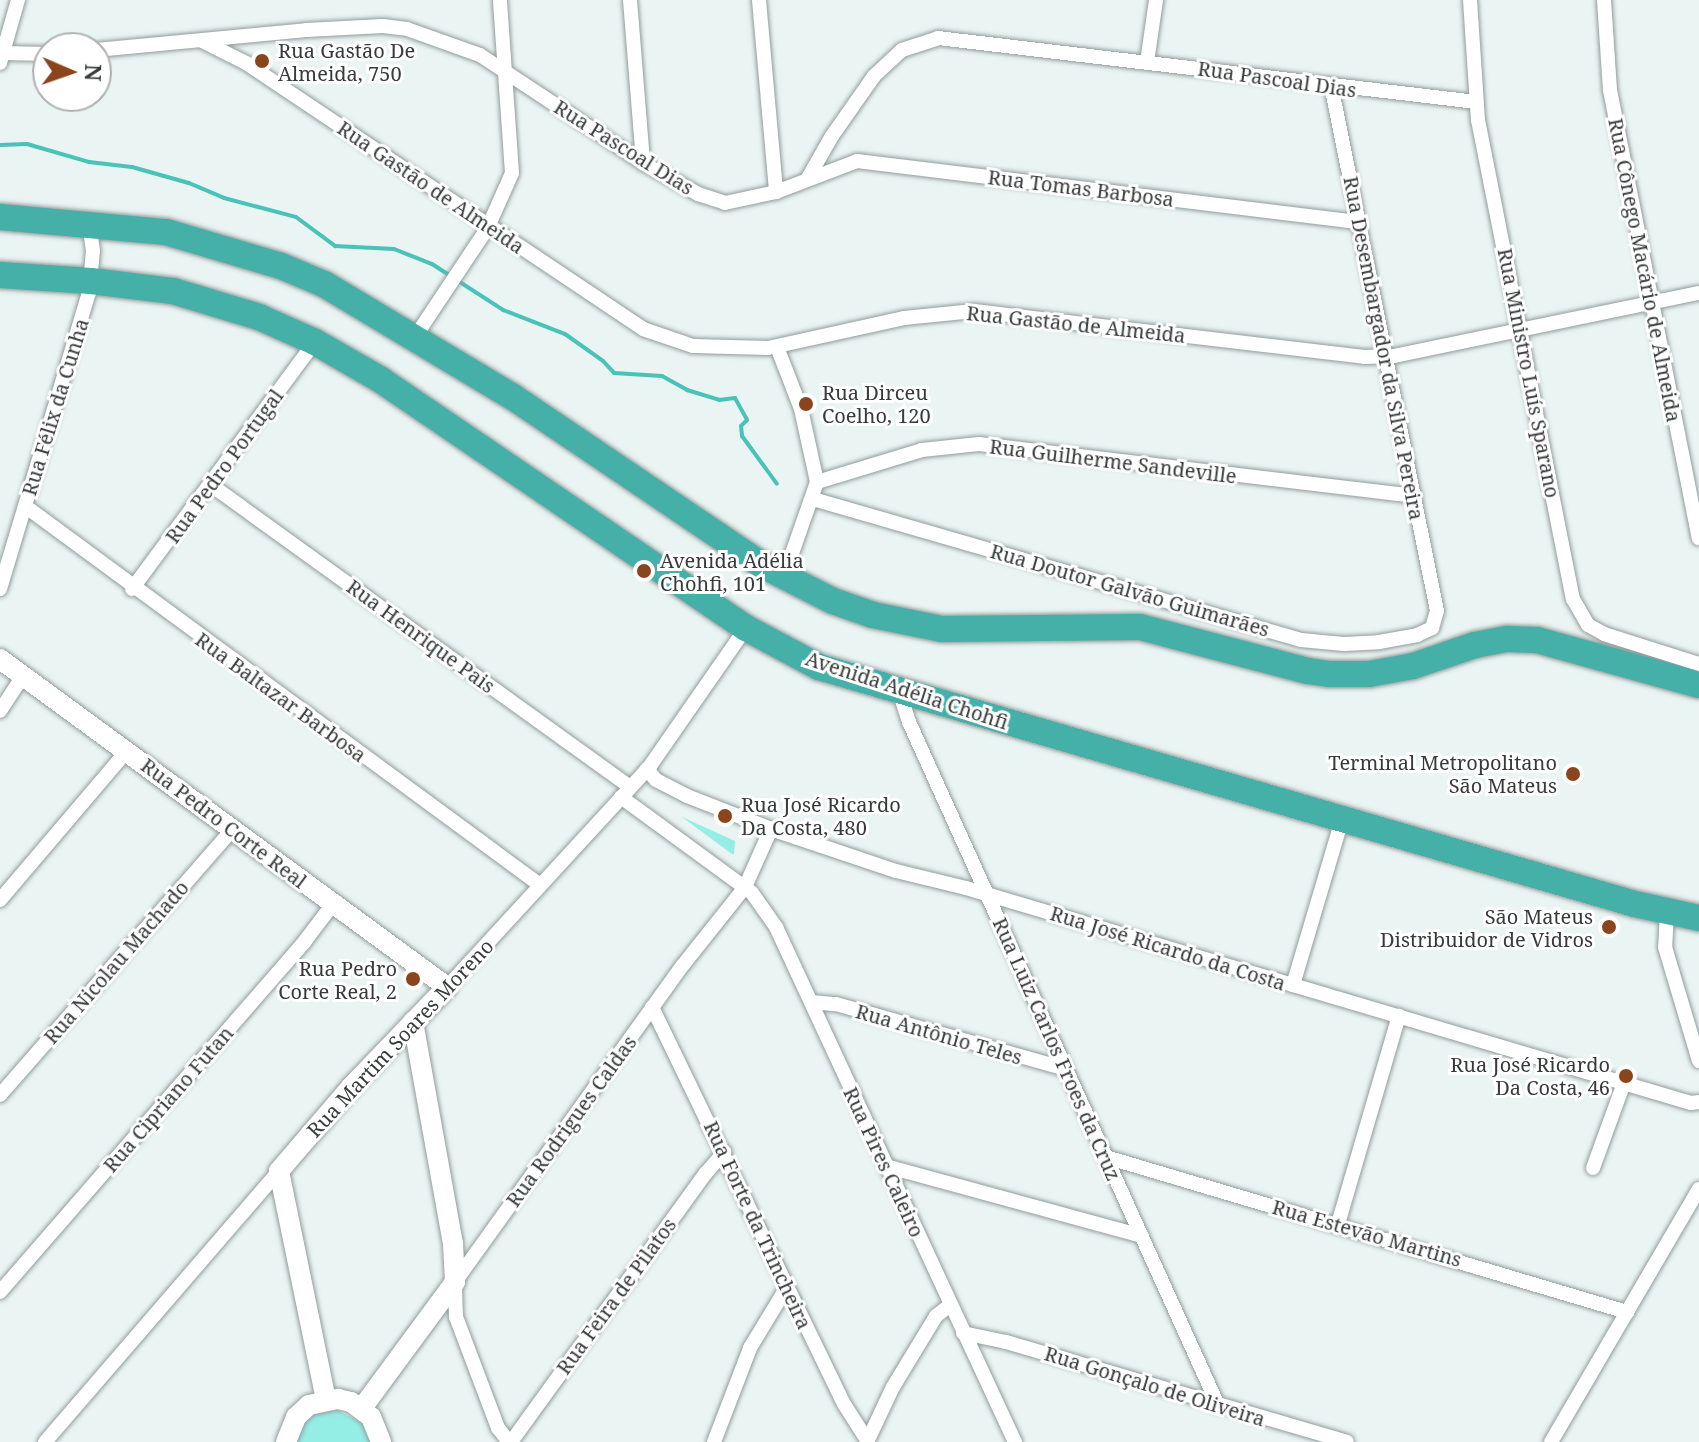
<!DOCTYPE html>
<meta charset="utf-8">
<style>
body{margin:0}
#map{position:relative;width:1699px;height:1442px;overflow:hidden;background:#e9f4f3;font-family:"Noto Serif",serif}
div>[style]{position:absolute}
.green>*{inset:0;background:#94eee5}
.stream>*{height:4px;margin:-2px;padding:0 2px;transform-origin:2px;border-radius:2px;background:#49c2b8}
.roads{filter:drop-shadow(0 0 2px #929c9b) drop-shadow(0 0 2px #929c9b)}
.street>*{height:14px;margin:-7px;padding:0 7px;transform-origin:7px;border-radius:7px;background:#fff}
.secondary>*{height:20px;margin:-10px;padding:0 10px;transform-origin:10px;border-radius:10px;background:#fff}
.highway>*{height:26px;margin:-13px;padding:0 13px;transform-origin:13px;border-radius:13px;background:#45b0a8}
.dots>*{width:22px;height:22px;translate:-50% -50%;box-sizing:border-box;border:4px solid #fff;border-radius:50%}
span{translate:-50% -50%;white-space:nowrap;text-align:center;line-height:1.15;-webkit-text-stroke:6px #fff;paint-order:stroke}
.poi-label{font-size:20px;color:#373b3b}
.left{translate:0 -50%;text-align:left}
.right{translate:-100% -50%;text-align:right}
.street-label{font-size:20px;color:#373b3b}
.north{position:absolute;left:32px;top:32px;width:80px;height:80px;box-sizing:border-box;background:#fff;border:2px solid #afb1b1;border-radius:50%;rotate:92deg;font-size:22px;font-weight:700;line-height:32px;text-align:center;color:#373b3b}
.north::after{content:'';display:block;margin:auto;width:28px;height:36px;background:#8a451c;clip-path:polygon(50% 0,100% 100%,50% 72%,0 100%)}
</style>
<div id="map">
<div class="green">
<i style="clip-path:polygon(682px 817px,735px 841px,734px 854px,732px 854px)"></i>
<i style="clip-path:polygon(337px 1410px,362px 1423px,371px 1442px,296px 1442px,306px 1421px,316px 1414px)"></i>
</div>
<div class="stream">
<i style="left:0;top:145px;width:27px;rotate:-2deg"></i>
<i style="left:27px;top:144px;width:65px;rotate:16.2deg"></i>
<i style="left:89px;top:162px;width:43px;rotate:6.6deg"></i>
<i style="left:132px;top:167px;width:59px;rotate:15.7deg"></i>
<i style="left:189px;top:183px;width:38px;rotate:23deg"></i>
<i style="left:224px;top:198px;width:74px;rotate:14.8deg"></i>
<i style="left:296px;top:217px;width:49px;rotate:36.6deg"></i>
<i style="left:335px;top:246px;width:59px;rotate:2.9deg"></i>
<i style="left:394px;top:249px;width:41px;rotate:21.5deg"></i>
<i style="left:432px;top:264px;width:85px;rotate:32.9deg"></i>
<i style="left:503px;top:310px;width:66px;rotate:21.2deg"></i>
<i style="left:565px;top:334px;width:47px;rotate:35.4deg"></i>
<i style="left:603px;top:361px;width:16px;rotate:47deg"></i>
<i style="left:614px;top:373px;width:48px;rotate:3.6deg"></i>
<i style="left:662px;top:376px;width:29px;rotate:29deg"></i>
<i style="left:687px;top:390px;width:34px;rotate:17deg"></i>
<i style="left:719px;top:400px;width:16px;rotate:-7deg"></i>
<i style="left:735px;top:398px;width:25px;rotate:61deg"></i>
<i style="left:747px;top:420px;width:8px;rotate:135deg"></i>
<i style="left:741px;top:426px;width:10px;rotate:84deg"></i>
<i style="left:742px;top:436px;width:59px;rotate:53.9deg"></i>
</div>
<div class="roads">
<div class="street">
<i style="left:630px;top:0;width:164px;rotate:85.4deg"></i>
<i style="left:759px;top:0;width:193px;rotate:84.9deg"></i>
<i style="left:1470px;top:0;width:120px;rotate:86.2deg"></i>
<i style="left:1478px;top:120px;width:488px;rotate:78.8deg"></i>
<i style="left:1573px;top:599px;width:30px;rotate:60deg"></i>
<i style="left:1588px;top:625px;width:18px;rotate:29deg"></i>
<i style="left:1604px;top:634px;width:100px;rotate:17.5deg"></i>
<i style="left:1604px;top:0;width:90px;rotate:86.2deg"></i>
<i style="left:1610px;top:90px;width:457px;rotate:78.8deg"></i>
<i style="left:202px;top:41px;width:49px;rotate:26.6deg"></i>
<i style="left:246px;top:63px;width:478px;rotate:33.8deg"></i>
<i style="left:643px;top:329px;width:53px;rotate:18.8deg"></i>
<i style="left:693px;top:346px;width:75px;rotate:1.5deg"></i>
<i style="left:768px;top:348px;width:139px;rotate:-12.4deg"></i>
<i style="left:904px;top:318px;width:70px;rotate:-5.7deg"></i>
<i style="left:974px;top:311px;width:393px;rotate:6.7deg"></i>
<i style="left:1364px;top:357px;width:30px;rotate:-2deg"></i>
<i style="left:1394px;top:356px;width:311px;rotate:-11.7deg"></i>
<i style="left:96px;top:50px;width:211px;rotate:-5.4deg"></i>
<i style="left:306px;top:30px;width:77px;rotate:-3deg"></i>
<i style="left:383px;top:26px;width:24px;rotate:7deg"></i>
<i style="left:407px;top:29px;width:77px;rotate:19.6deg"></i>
<i style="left:480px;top:55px;width:196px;rotate:33.5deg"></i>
<i style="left:643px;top:163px;width:63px;rotate:29.4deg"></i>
<i style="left:698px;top:194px;width:28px;rotate:18deg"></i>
<i style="left:725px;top:203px;width:52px;rotate:-12.2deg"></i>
<i style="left:776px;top:192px;width:87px;rotate:-20.9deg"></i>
<i style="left:857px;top:161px;width:504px;rotate:6.96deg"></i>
<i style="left:3px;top:53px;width:45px;rotate:1.3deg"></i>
<i style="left:1147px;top:62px;width:63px;rotate:-81.7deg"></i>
<i style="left:0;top:63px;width:66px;rotate:-74.1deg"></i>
<i style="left:808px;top:178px;width:48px;rotate:-60.3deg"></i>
<i style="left:832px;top:136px;width:73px;rotate:-55deg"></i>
<i style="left:874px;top:76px;width:38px;rotate:-43deg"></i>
<i style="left:902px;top:50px;width:38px;rotate:-18deg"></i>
<i style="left:938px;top:38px;width:542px;rotate:6.78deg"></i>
<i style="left:415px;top:337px;width:132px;rotate:-56.4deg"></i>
<i style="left:488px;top:227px;width:59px;rotate:-66deg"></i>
<i style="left:512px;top:173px;width:173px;rotate:-94deg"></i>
<i style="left:777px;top:347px;width:66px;rotate:68.8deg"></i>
<i style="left:801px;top:409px;width:75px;rotate:77.6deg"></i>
<i style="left:817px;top:482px;width:100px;rotate:109.3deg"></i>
<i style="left:817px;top:482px;width:110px;rotate:-16.9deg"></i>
<i style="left:922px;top:450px;width:57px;rotate:-6deg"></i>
<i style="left:979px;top:444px;width:439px;rotate:6.8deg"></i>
<i style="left:211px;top:485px;width:516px;rotate:35.78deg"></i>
<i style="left:813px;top:499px;width:508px;rotate:16.12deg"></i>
<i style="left:1301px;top:640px;width:43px;rotate:5.3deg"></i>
<i style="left:1344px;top:644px;width:35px;rotate:-3deg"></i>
<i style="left:1379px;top:642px;width:39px;rotate:-10deg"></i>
<i style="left:1417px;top:635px;width:17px;rotate:-25deg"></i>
<i style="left:1432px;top:628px;width:18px;rotate:-74deg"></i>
<i style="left:1437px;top:611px;width:537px;rotate:-101.39deg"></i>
<i style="left:25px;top:506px;width:639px;rotate:36.35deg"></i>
<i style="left:0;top:589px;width:309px;rotate:-73.3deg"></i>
<i style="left:89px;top:293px;width:42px;rotate:-84.6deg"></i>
<i style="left:93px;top:251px;width:28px;rotate:-98deg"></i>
<i style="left:132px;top:589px;width:307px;rotate:-53.5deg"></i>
<i style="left:899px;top:691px;width:33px;rotate:72deg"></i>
<i style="left:909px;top:722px;width:750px;rotate:65.66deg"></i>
<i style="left:0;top:711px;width:42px;rotate:-56.7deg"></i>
<i style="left:647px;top:769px;width:14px;rotate:51deg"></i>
<i style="left:656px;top:780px;width:35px;rotate:27deg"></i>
<i style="left:687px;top:796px;width:90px;rotate:21.4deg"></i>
<i style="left:771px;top:829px;width:132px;rotate:18.6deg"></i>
<i style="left:896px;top:871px;width:72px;rotate:13.7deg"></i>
<i style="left:966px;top:888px;width:756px;rotate:16.52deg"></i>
<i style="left:1691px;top:1103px;width:8px;rotate:-7deg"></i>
<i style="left:621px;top:797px;width:162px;rotate:36.2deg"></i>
<i style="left:752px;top:893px;width:42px;rotate:54.8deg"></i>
<i style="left:776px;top:927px;width:568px;rotate:65.11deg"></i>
<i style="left:0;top:900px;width:196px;rotate:-49.6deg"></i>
<i style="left:1667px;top:912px;width:35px;rotate:93deg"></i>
<i style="left:1665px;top:947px;width:119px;rotate:73.4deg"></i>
<i style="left:1293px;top:985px;width:172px;rotate:-73.5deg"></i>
<i style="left:447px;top:987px;width:300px;rotate:-47.4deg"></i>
<i style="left:650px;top:766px;width:168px;rotate:-55.2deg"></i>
<i style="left:811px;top:1002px;width:25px;rotate:5deg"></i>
<i style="left:836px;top:1004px;width:239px;rotate:15.8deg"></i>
<i style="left:652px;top:1007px;width:441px;rotate:64.2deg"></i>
<i style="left:844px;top:1404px;width:43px;rotate:57.4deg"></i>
<i style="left:0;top:1095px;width:354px;rotate:-48.8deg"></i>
<i style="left:1106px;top:1157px;width:544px;rotate:16.57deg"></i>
<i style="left:886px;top:1166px;width:265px;rotate:15.3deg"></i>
<i style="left:1593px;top:1168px;width:90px;rotate:-70deg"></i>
<i style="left:1338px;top:1224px;width:217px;rotate:-73.7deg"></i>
<i style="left:0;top:1292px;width:465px;rotate:-49deg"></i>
<i style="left:305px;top:941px;width:46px;rotate:-52.9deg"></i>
<i style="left:963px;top:1333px;width:44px;rotate:11.8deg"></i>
<i style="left:1006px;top:1342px;width:355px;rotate:16.3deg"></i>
<i style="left:45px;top:1442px;width:358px;rotate:-49.2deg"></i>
<i style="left:509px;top:1442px;width:18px;rotate:-128deg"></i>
<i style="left:498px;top:1428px;width:119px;rotate:-110.7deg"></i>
<i style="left:456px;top:1317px;width:35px;rotate:-92deg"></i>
<i style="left:455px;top:1282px;width:390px;rotate:-54.3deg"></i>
<i style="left:683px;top:965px;width:100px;rotate:-51.5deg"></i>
<i style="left:745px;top:887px;width:64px;rotate:-65.9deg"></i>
<i style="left:511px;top:1442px;width:332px;rotate:-54.1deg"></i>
<i style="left:706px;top:1173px;width:28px;rotate:-49deg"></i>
<i style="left:714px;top:1442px;width:101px;rotate:-69deg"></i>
<i style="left:750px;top:1348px;width:71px;rotate:-58.8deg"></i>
<i style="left:867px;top:1442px;width:61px;rotate:-64.7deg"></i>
<i style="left:893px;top:1387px;width:83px;rotate:-58.8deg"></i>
<i style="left:936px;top:1316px;width:18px;rotate:-38deg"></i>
<i style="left:1551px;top:1442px;width:293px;rotate:-59.7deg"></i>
</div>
<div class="secondary">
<i style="left:0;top:659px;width:554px;rotate:36.27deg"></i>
<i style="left:447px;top:987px;width:139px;rotate:133.8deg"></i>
<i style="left:351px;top:1087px;width:111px;rotate:130.6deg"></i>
<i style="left:279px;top:1171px;width:234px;rotate:78.4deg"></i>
<i style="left:362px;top:1408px;width:157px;rotate:-53.6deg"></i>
<i style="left:455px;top:1282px;width:38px;rotate:-93deg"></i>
<i style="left:453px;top:1244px;width:226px;rotate:-100.2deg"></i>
<i style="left:286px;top:1442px;width:27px;rotate:-68deg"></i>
<i style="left:296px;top:1417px;width:18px;rotate:-43deg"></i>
<i style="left:309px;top:1405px;width:30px;rotate:-12deg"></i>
<i style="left:338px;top:1399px;width:13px;rotate:13deg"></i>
<i style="left:351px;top:1402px;width:25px;rotate:37deg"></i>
<i style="left:371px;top:1417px;width:27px;rotate:68deg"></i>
</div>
<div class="highway">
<i style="left:0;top:217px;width:167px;rotate:5.2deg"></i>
<i style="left:166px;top:232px;width:120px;rotate:16.5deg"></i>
<i style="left:281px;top:266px;width:47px;rotate:22.7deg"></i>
<i style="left:324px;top:284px;width:220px;rotate:30.9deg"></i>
<i style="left:513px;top:397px;width:303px;rotate:34deg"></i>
<i style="left:764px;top:566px;width:77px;rotate:26.9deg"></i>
<i style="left:833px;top:601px;width:42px;rotate:19.3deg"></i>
<i style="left:873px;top:615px;width:70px;rotate:11.5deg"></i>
<i style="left:942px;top:629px;width:198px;rotate:-0.6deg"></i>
<i style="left:1140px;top:627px;width:174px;rotate:14.7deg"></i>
<i style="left:1308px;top:671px;width:22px;rotate:8deg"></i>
<i style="left:1330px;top:674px;width:39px"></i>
<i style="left:1369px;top:674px;width:45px;rotate:-10.3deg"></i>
<i style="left:1413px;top:666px;width:65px;rotate:-18.7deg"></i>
<i style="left:1475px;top:645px;width:33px;rotate:-11deg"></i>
<i style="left:1507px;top:639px;width:30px;rotate:2deg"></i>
<i style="left:1537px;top:640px;width:168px;rotate:15.5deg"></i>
<i style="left:0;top:275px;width:91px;rotate:3.8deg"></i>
<i style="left:91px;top:281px;width:83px;rotate:7deg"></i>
<i style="left:173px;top:291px;width:90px;rotate:16.8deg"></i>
<i style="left:259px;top:317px;width:61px;rotate:24.1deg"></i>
<i style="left:315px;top:342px;width:76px;rotate:29.9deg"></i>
<i style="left:381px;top:380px;width:441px;rotate:34.2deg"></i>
<i style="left:746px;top:628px;width:83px;rotate:28.1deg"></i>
<i style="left:819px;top:667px;width:850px;rotate:16.2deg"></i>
<i style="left:1635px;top:904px;width:66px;rotate:12.3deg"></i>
</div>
</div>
<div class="dots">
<i style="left:262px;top:61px;background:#8a451c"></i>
<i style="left:806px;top:404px;background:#8a451c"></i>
<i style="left:644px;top:571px;background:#8a451c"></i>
<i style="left:1573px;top:774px;background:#8a451c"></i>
<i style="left:725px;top:816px;background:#8a451c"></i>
<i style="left:1609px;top:927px;background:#8a451c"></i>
<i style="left:413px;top:979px;background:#8a451c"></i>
<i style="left:1626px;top:1076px;background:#8a451c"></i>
</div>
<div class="poi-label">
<span class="left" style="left:278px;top:62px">Rua Gastão De<br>Almeida, 750</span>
<span class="left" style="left:822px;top:404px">Rua Dirceu<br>Coelho, 120</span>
<span class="left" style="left:660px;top:572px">Avenida Adélia<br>Chohfi, 101</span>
<span class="right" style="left:1557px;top:774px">Terminal Metropolitano<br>São Mateus</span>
<span class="left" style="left:741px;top:816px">Rua José Ricardo<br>Da Costa, 480</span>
<span class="right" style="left:1593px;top:928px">São Mateus<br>Distribuidor de Vidros</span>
<span class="right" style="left:397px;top:980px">Rua Pedro<br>Corte Real, 2</span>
<span class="right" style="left:1610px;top:1076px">Rua José Ricardo<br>Da Costa, 46</span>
</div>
<div class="street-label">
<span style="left:1277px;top:79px;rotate:8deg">Rua Pascoal Dias</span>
<span style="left:624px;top:147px;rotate:32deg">Rua Pascoal Dias</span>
<span style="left:431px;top:187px;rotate:34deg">Rua Gastão de Almeida</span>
<span style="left:1081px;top:188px;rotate:7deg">Rua Tomas Barbosa</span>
<span style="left:1645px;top:270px;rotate:79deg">Rua Cônego Macário de Almeida</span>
<span style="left:1076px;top:324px;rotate:6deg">Rua Gastão de Almeida</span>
<span style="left:1384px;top:348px;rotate:79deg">Rua Desembargador da Silva Pereira</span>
<span style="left:1529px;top:373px;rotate:79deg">Rua Ministro Luís Sparano</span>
<span style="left:55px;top:407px;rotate:-73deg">Rua Félix da Cunha</span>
<span style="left:1113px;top:461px;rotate:7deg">Rua Guilherme Sandeville</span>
<span style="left:224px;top:466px;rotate:-54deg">Rua Pedro Portugal</span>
<span style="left:1130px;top:590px;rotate:16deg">Rua Doutor Galvão Guimarães</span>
<span style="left:421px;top:636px;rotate:36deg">Rua Henrique Pais</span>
<span style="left:907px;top:690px;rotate:18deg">Avenida Adélia Chohfi</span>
<span style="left:281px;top:697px;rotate:36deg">Rua Baltazar Barbosa</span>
<span style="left:224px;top:823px;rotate:37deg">Rua Pedro Corte Real</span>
<span style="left:1168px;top:948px;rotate:17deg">Rua José Ricardo da Costa</span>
<span style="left:116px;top:962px;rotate:-49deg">Rua Nicolau Machado</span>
<span style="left:939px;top:1034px;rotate:16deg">Rua Antônio Teles</span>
<span style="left:400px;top:1038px;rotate:-47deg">Rua Martim Soares Moreno</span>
<span style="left:1057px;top:1049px;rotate:66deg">Rua Luiz Carlos Froes da Cruz</span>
<span style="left:168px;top:1099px;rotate:-49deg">Rua Cipriano Futan</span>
<span style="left:571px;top:1121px;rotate:-54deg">Rua Rodrigues Caldas</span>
<span style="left:884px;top:1162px;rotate:65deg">Rua Pires Caleiro</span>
<span style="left:758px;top:1225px;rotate:65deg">Rua Forte da Trincheira</span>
<span style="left:1367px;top:1233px;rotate:16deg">Rua Estevão Martins</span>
<span style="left:616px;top:1296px;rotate:-54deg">Rua Feira de Pilatos</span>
<span style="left:1155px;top:1386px;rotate:17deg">Rua Gonçalo de Oliveira</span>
</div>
<div class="north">N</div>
</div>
